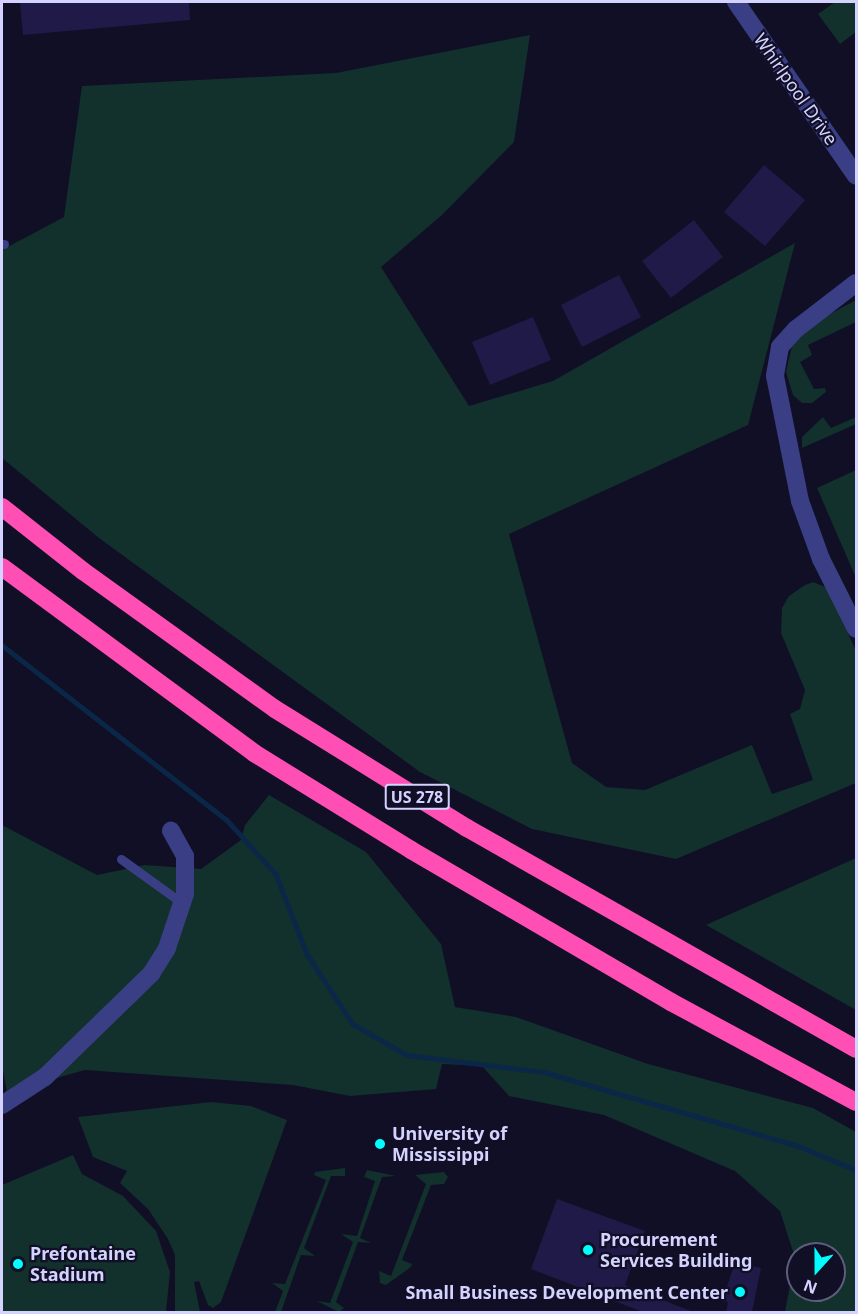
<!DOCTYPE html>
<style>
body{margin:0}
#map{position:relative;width:858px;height:1314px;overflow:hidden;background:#100f25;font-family:"Noto Sans",sans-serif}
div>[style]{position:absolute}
.green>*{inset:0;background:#12302c}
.stream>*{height:4.5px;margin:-2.25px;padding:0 2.25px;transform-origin:2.25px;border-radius:2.25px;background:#0b2748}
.building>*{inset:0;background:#1f1a47}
.lane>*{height:9px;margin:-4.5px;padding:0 4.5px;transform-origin:4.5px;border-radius:4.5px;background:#393e85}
.street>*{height:18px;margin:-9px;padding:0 9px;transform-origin:9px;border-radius:9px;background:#393e85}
.highway>*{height:18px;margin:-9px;padding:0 9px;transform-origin:9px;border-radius:9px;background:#ff4eb4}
.dots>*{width:16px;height:16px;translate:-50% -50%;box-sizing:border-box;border:3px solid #100f25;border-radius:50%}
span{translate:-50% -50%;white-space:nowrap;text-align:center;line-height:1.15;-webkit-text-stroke:4.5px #100f25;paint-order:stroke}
.shield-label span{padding:2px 4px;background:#100f25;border:2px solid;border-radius:4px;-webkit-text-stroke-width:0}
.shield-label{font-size:16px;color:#d4d3ff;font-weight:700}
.street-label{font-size:18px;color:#d4d3ff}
.poi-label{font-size:18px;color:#d4d3ff;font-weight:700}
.left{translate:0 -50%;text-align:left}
.right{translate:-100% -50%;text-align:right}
.frame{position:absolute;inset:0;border:3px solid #d4d3ff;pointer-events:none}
.north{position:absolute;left:786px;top:1242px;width:60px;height:60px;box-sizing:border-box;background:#100f25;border:2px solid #5e5d7c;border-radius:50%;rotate:201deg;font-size:16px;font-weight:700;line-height:24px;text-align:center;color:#d4d3ff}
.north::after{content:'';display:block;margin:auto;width:21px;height:27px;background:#00fefe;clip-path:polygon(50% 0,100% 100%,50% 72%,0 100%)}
</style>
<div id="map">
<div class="green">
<i style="clip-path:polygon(835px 2px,856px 2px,856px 32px,840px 44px,818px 14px)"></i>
<i style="clip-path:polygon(530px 35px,514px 142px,442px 215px,381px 267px,469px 406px,553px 381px,795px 243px,748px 425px,509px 534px,572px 763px,606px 787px,645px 790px,752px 745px,772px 794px,813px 780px,790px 714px,800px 709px,805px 690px,781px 633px,782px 608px,789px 596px,805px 585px,813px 582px,828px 588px,856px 651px,856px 783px,676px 859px,532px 829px,420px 772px,99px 538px,2px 458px,2px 250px,64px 217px,82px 86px,336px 73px)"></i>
<i style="clip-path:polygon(856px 300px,856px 322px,808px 345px,812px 355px,800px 362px,814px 389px,825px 388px,826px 392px,812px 403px,802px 403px,793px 395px,786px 372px,793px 341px,806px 327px)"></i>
<i style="clip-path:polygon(823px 417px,831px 428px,856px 417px,856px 424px,802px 448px,802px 437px)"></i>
<i style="clip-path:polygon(856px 470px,856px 578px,817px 488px)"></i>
<i style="clip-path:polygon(evenodd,269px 795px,366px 852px,441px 944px,455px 1007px,516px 1017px,648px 1064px,813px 1108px,856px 1132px,856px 1312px,785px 1312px,795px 1258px,780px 1211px,735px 1171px,604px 1115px,509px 1096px,482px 1066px,442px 1064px,436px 1089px,350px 1096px,293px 1085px,85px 1070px,7px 1092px,2px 1065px,2px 825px,97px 875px,145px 865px,201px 869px,241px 840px,245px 825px,269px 795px,798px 1254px,834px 1254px,834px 1290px,798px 1290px,798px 1254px)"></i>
<i style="clip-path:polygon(856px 858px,856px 1010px,706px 925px)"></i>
<i style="clip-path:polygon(211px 1102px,251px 1106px,287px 1120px,221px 1302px,213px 1308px,208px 1305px,199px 1281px,194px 1282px,200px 1312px,175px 1312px,175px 1255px,168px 1239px,148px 1209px,120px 1183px,127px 1171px,93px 1157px,78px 1117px)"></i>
<i style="clip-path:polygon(73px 1155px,82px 1174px,123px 1196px,156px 1231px,170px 1272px,166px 1312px,2px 1312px,2px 1185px)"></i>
<i style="clip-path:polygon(345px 1168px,345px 1176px,331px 1176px,304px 1248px,315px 1256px,301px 1255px,281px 1312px,275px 1312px,283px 1291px,272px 1283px,285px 1284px,326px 1180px,314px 1175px,315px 1172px)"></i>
<i style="clip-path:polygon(367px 1170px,396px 1176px,382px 1177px,360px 1238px,371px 1243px,358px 1242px,336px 1302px,344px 1308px,339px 1312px,317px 1301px,330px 1303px,353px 1242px,341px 1234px,357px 1236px,375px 1181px,364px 1177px)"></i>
<i style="clip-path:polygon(444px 1172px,448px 1177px,444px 1184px,431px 1185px,402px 1260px,412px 1264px,411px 1267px,386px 1285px,380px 1283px,379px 1271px,391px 1276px,426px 1184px,415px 1175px)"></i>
</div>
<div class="stream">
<i style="left:2px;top:645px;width:285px;rotate:37.9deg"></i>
<i style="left:227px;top:820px;width:73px;rotate:47.8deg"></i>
<i style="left:276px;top:874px;width:86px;rotate:68.8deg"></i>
<i style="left:307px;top:954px;width:84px;rotate:56.7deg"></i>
<i style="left:353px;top:1024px;width:62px;rotate:29.9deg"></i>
<i style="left:407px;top:1055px;width:138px;rotate:7.1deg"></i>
<i style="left:544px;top:1072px;width:262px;rotate:16.2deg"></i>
<i style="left:796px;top:1145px;width:65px;rotate:22.6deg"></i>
</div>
<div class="building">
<i style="clip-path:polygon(41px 2px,189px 2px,190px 20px,23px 35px,20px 3px)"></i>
<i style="clip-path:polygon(764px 165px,805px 200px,765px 246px,724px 212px)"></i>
<i style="clip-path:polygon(694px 220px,723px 257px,671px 298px,642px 261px)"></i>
<i style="clip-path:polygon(619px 275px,641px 317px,582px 347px,561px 305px)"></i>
<i style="clip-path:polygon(533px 317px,551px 360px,490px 385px,472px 342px)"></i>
<i style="clip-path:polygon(557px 1199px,645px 1231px,625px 1285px,693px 1312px,643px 1312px,531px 1269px)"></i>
<i style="clip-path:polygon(735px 1263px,761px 1268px,752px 1312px,726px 1312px,728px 1302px,722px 1301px)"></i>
</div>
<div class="lane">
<i style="left:2px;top:244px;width:2px"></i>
<i style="left:121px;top:859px;width:75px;rotate:35.8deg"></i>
</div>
<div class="street">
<i style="left:736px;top:2px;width:211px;rotate:55.4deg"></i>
<i style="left:856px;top:283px;width:76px;rotate:142.5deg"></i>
<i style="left:796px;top:329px;width:24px;rotate:132deg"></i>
<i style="left:780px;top:347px;width:29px;rotate:100deg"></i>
<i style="left:775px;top:376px;width:127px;rotate:78.7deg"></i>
<i style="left:800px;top:501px;width:62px;rotate:70.1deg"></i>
<i style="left:821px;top:559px;width:78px;rotate:63.4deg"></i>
<i style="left:2px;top:1105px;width:51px;rotate:-33.1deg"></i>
<i style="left:45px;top:1077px;width:148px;rotate:-44.2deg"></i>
<i style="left:151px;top:974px;width:31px;rotate:-58deg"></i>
<i style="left:167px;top:948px;width:57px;rotate:-71.6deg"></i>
<i style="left:185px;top:894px;width:38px;rotate:-90deg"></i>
<i style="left:185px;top:856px;width:29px;rotate:-119deg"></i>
</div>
<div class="highway">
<i style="left:2px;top:507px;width:103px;rotate:38.3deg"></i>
<i style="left:83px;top:571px;width:236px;rotate:35.7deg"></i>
<i style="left:275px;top:709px;width:226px;rotate:31.8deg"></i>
<i style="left:467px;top:828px;width:447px;rotate:29.6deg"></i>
<i style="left:2px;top:567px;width:313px;rotate:36.4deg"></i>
<i style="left:254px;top:753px;width:185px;rotate:31.7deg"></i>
<i style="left:411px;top:850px;width:301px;rotate:30.3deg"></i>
<i style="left:671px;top:1002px;width:210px;rotate:28.4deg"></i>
</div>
<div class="dots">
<i style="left:380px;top:1144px;background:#00fefe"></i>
<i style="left:588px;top:1250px;background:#00fefe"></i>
<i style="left:18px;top:1264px;background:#00fefe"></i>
<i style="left:740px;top:1292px;background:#00fefe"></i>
</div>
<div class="shield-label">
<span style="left:417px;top:797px">US 278</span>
</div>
<div class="street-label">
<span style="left:796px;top:89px;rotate:55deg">Whirlpool Drive</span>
</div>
<div class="poi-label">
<span class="left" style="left:392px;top:1144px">University of<br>Mississippi</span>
<span class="left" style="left:600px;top:1250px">Procurement<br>Services Building</span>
<span class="left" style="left:30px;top:1264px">Prefontaine<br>Stadium</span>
<span class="right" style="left:728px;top:1292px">Small Business Development Center</span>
</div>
<div class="frame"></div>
<div class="north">N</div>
</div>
